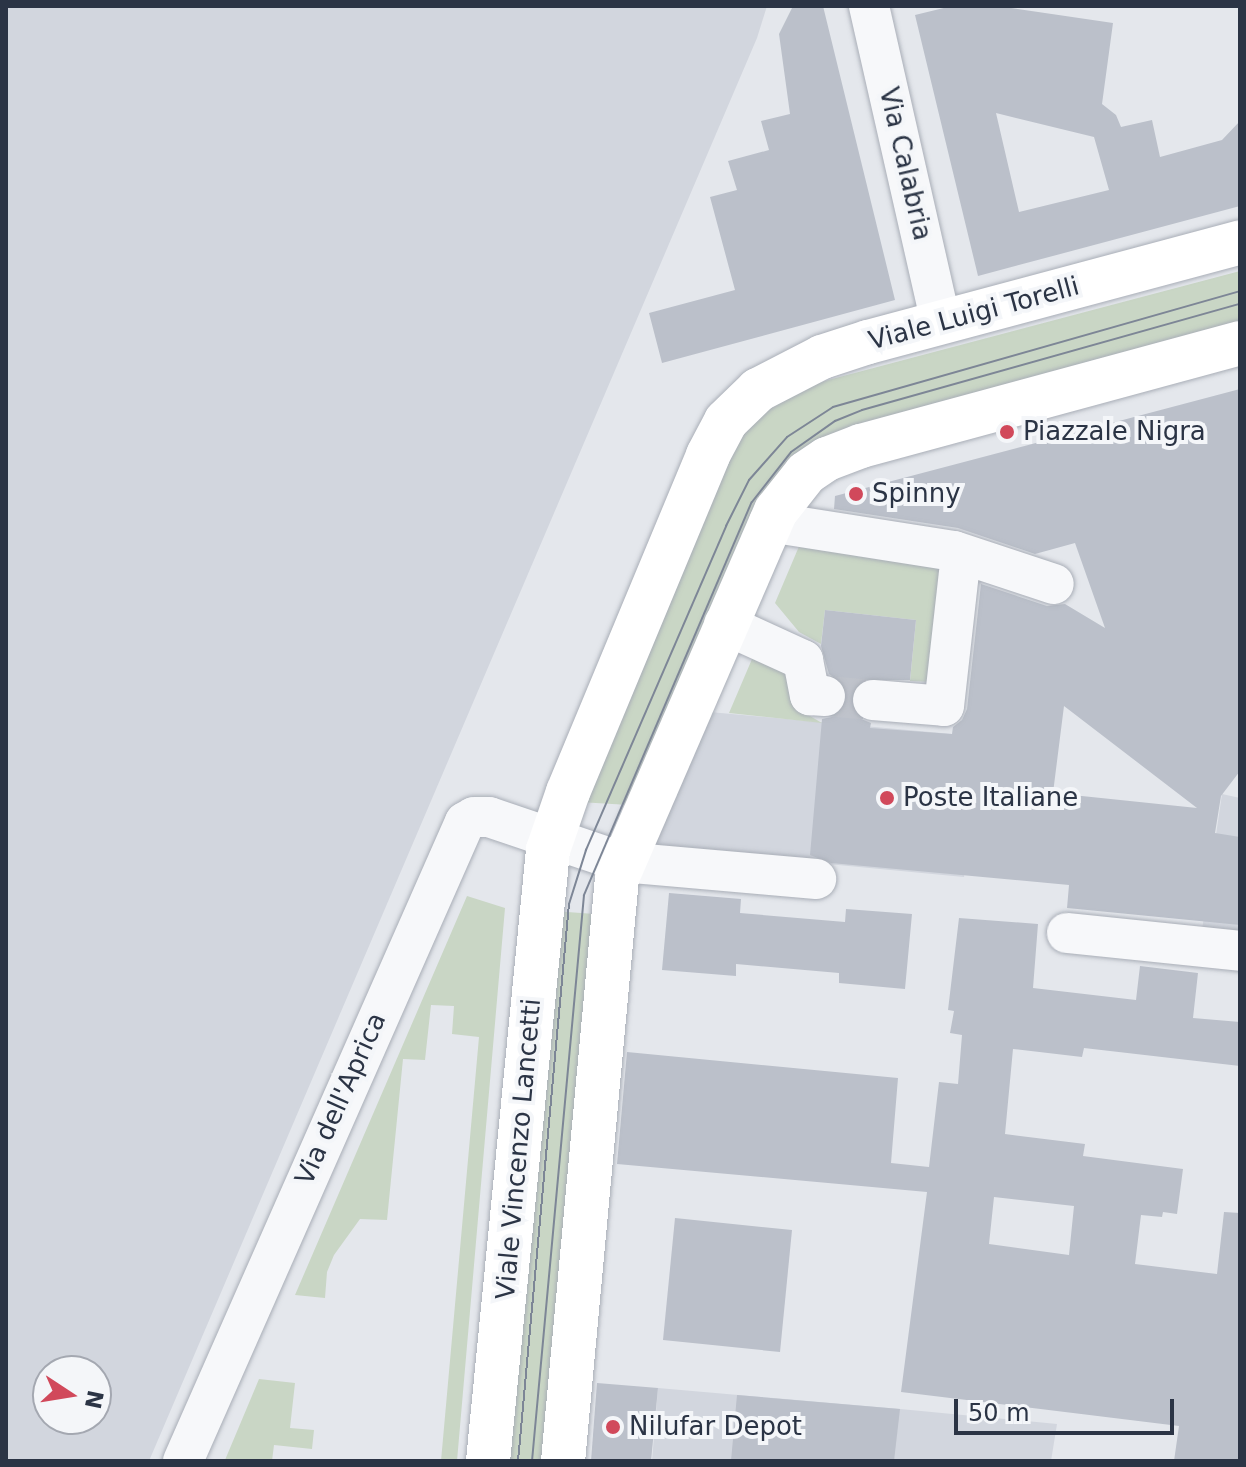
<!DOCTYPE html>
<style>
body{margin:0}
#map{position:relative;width:1246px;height:1467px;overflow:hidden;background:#e4e7ec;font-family:"DejaVu Sans",sans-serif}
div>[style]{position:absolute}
.built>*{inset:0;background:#d2d6de}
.green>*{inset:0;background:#c9d6c5}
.building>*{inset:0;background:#bbc0ca}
.minor-tunnel>*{height:40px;margin-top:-20px;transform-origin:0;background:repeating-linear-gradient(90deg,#bfc3cb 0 40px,transparent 0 60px)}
.roads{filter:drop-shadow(0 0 2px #a9aeb7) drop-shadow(0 0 2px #a9aeb7)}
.minor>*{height:40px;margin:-20px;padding:0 20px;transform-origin:20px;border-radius:20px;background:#f7f8fa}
.major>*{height:44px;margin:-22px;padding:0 22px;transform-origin:22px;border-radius:22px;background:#fff}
.tram>*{height:2px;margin:-1px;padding:0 1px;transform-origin:1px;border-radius:1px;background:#7d8696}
.dots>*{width:22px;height:22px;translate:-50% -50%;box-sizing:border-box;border:4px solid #f4f6f9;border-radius:50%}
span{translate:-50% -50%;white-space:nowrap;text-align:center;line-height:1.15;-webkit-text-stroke:8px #f4f6f9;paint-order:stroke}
.street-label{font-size:26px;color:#2b3445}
.poi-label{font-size:26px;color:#2b3445}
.left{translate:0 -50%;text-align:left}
.frame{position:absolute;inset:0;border:8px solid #2b3445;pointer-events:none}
.north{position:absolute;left:32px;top:1355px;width:80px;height:80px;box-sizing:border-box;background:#f4f6f9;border:2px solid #a4a8b1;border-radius:50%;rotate:102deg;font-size:22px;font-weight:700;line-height:32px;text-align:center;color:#2b3445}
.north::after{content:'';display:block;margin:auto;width:28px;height:36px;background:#d1495b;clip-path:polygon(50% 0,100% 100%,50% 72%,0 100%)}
.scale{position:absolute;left:954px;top:1399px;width:220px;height:36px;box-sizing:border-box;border:4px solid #2b3445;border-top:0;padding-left:10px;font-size:24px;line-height:28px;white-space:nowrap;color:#2b3445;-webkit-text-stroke:6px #f4f6f9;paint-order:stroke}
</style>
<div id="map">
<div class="built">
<i style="clip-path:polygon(evenodd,6px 6px,767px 6px,757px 38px,149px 1461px,6px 1461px,6px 6px,48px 1371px,96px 1371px,96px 1419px,48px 1419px,48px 1371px)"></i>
<i style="clip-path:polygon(699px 711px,952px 734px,979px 785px,964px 877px,640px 846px)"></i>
<i style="clip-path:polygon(1222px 794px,1240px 798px,1240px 969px,1197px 964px)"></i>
<i style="clip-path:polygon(658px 1388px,900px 1409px,1057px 1424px,1051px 1461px,652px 1461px)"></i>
</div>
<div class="green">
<i style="clip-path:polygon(1240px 271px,1240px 322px,842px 433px,629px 805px,579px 802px,713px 481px,751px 423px,776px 403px,804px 387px,832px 379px)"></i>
<i style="clip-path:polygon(800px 544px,948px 563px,933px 682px,910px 681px,916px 620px,825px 610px,821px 644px,799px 632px,775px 603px)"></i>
<i style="clip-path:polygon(755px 652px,797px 667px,803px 712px,822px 723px,729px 713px)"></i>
<i style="clip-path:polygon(467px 896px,505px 908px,457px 1461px,441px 1461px,479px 1037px,452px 1034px,454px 1006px,431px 1005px,425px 1060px,403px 1059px,387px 1220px,360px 1219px,334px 1255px,327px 1272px,325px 1298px,295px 1295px)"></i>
<i style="clip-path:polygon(553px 911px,595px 914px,546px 1461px,502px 1461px)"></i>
<i style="clip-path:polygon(259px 1379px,295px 1383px,290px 1428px,314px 1430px,312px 1449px,274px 1445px,272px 1461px,225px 1460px)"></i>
</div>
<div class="building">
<i style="clip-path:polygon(793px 6px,823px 6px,895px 300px,662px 363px,649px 313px,735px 290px,710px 197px,737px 190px,728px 161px,769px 150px,761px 121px,790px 114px,779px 34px)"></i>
<i style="clip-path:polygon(evenodd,952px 6px,998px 6px,1113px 23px,1102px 104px,1116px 115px,1121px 127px,1152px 120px,1160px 157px,1222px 140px,1240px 121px,1240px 206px,978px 276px,915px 15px,952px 6px,996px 113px,1094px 137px,1109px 190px,1019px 212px,996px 113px)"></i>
<i style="clip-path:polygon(evenodd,1240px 389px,1240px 771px,1221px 796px,1215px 833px,1240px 837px,1240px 925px,1067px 908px,1069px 885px,831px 863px,810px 855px,822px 719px,836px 716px,844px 708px,848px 697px,845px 685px,829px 674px,821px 646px,825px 610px,916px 620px,910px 680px,863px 680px,850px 697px,852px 709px,859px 718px,871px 723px,870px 728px,952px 734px,953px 727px,962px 720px,967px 709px,981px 584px,1047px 606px,1065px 604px,1105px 628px,1075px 543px,1035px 554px,958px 528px,834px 509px,835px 496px,1240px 389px,1064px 706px,1197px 808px,1053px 793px,1064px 706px)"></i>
<i style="clip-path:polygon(669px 893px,741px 899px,740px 913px,845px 922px,846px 909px,912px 914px,905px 989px,839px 983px,839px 973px,736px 964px,736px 976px,662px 970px)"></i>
<i style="clip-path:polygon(evenodd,959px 918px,1038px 924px,1033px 988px,1136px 1000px,1140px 966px,1198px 973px,1193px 1018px,1240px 1022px,1240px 1066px,1084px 1048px,1082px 1057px,1013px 1049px,1005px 1134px,1085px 1144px,1083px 1156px,1183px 1169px,1177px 1214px,1163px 1212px,1162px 1217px,1141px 1215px,1135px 1264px,1217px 1274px,1224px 1212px,1240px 1213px,1240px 1461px,1174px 1461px,1179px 1426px,901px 1392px,927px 1192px,617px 1164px,627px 1052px,898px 1078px,891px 1163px,929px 1167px,939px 1082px,958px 1084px,962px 1035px,950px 1033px,954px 1011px,948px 1010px,959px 918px,994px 1197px,1074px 1206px,1069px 1255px,989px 1244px,994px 1197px)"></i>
<i style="clip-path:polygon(675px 1218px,792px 1230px,780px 1352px,663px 1340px)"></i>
<i style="clip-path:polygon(597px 1383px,658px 1388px,651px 1461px,591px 1461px)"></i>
<i style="clip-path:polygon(737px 1395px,900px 1409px,894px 1461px,731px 1461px)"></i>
</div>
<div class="minor-tunnel">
<i style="left:825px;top:696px;width:48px;rotate:4.8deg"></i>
</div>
<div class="roads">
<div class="minor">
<i style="left:869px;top:6px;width:325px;rotate:77.2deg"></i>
<i style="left:769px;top:522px;width:187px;rotate:8.9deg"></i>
<i style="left:954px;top:551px;width:105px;rotate:18.3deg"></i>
<i style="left:724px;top:624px;width:87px;rotate:24.5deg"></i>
<i style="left:803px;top:660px;width:36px;rotate:79deg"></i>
<i style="left:810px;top:695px;width:15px;rotate:4deg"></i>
<i style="left:873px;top:700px;width:71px;rotate:4.8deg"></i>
<i style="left:944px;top:706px;width:134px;rotate:-83.6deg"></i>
<i style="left:1067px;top:933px;width:174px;rotate:5.9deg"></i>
<i style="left:183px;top:1461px;width:698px;rotate:-66.19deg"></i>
<i style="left:465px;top:822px;width:10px;rotate:-29deg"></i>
<i style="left:474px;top:817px;width:15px"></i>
<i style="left:489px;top:817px;width:140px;rotate:18.7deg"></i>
<i style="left:622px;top:862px;width:195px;rotate:5deg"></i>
</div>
<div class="major">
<i style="left:488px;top:1461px;width:614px;rotate:-84.39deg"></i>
<i style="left:548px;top:850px;width:61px;rotate:-71deg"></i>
<i style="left:568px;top:792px;width:365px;rotate:-67.4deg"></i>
<i style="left:708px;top:455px;width:38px;rotate:-62deg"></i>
<i style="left:726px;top:421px;width:45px;rotate:-44.1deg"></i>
<i style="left:758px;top:390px;width:72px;rotate:-27.3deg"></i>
<i style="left:822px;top:357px;width:48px;rotate:-18.1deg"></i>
<i style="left:868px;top:342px;width:385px;rotate:-15deg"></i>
<i style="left:563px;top:1461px;width:585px;rotate:-84.71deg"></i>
<i style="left:617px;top:878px;width:400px;rotate:-66.6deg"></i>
<i style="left:776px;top:511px;width:48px;rotate:-51.7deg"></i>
<i style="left:806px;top:473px;width:25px;rotate:-34deg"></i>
<i style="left:827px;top:459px;width:36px;rotate:-21deg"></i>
<i style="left:861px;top:446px;width:393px;rotate:-15.2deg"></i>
</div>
</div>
<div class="tram">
<i style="left:518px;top:1461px;width:559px;rotate:-84.77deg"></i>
<i style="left:569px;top:904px;width:57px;rotate:-72.5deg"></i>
<i style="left:586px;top:850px;width:353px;rotate:-66.6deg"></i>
<i style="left:726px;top:526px;width:51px;rotate:-63.4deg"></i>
<i style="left:749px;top:480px;width:57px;rotate:-48.5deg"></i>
<i style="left:787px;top:437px;width:55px;rotate:-33.1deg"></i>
<i style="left:833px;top:407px;width:423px;rotate:-15.9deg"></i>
<i style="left:532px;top:1461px;width:568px;rotate:-84.75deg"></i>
<i style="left:584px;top:895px;width:427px;rotate:-66.9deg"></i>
<i style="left:752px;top:502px;width:63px;rotate:-52deg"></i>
<i style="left:791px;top:452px;width:54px;rotate:-35.2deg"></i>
<i style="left:835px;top:421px;width:29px;rotate:-22deg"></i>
<i style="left:862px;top:410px;width:393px;rotate:-15.7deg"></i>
</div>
<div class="dots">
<i style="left:1007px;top:432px;background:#d1495b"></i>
<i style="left:856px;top:494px;background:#d1495b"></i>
<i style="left:887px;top:798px;background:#d1495b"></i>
<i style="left:613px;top:1427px;background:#d1495b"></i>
</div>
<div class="street-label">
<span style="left:905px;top:164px;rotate:77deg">Via Calabria</span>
<span style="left:974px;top:314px;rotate:-15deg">Viale Luigi Torelli</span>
<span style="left:341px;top:1099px;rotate:-66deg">Via dell'Aprica</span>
<span style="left:519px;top:1149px;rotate:-85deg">Viale Vincenzo Lancetti</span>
</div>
<div class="poi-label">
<span class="left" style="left:1023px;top:432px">Piazzale Nigra</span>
<span class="left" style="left:872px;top:494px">Spinny</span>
<span class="left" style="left:903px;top:798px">Poste Italiane</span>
<span class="left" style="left:629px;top:1427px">Nilufar Depot</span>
</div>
<div class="frame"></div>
<div class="north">N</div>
<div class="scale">50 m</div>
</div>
